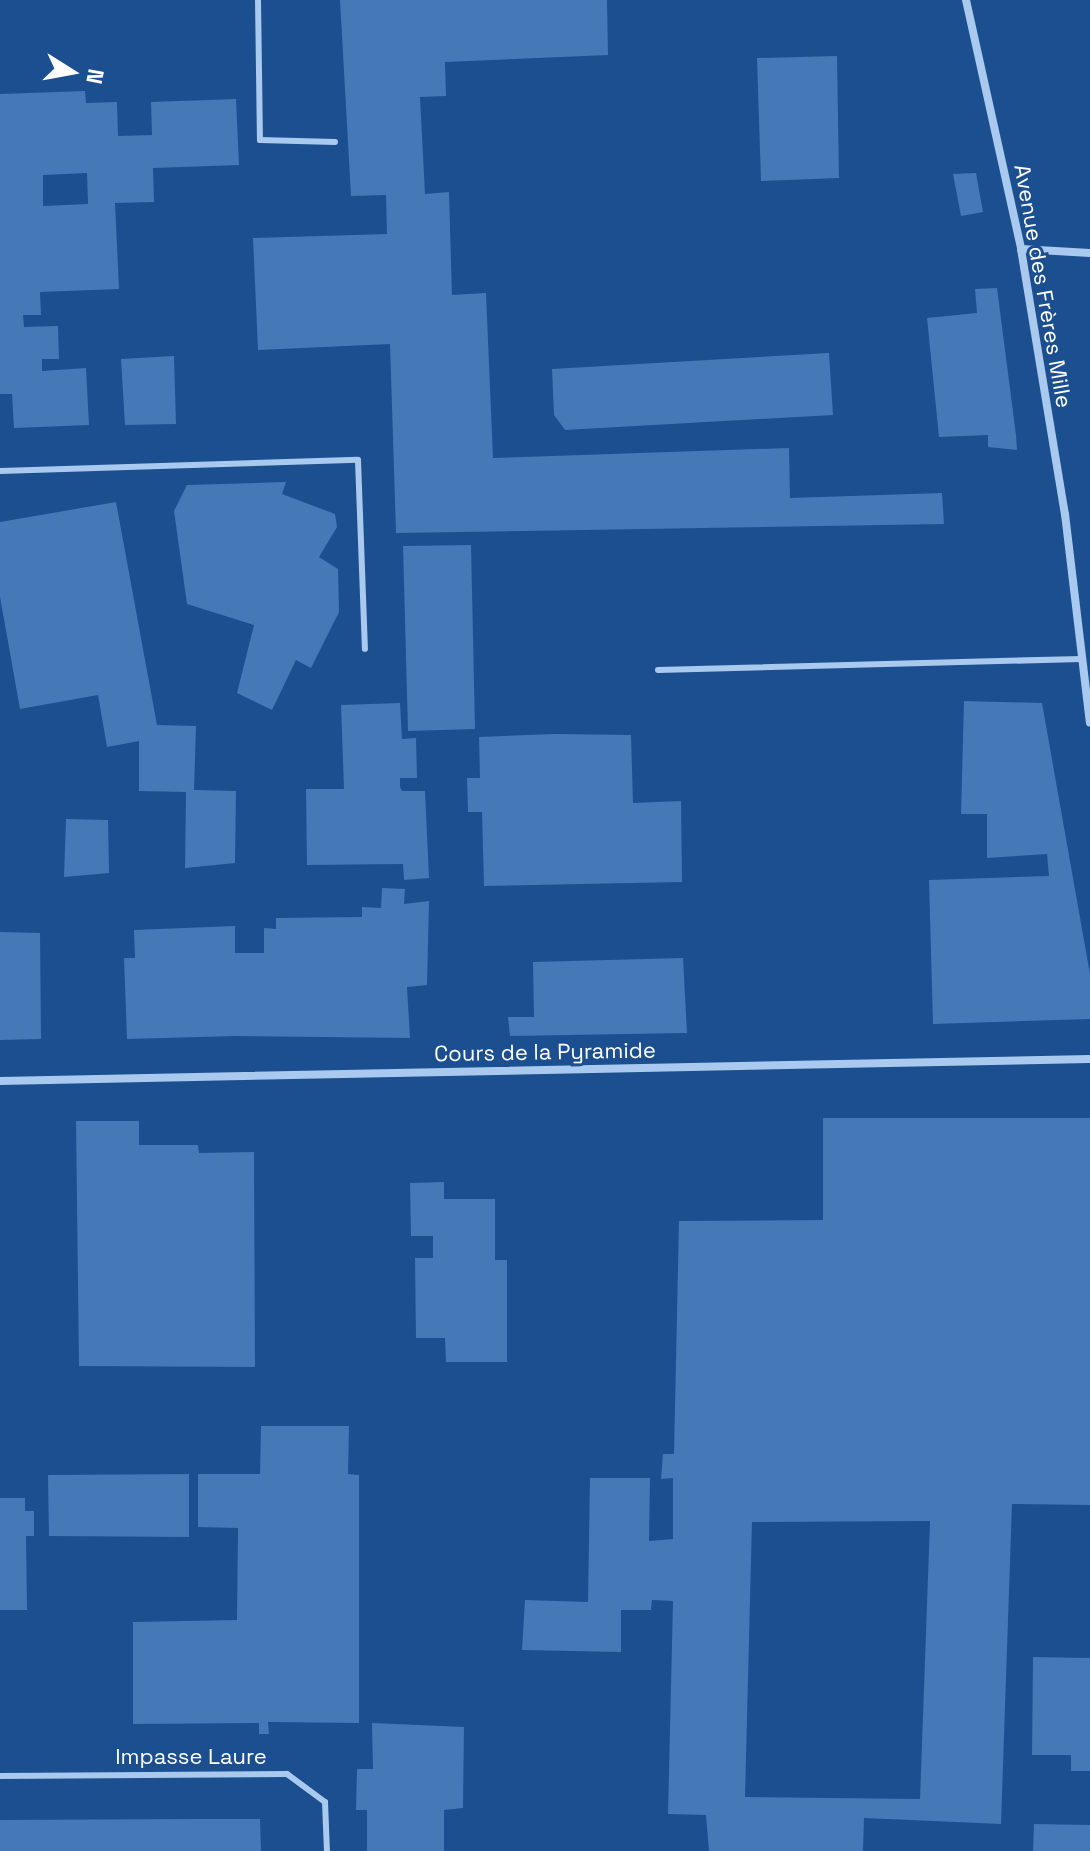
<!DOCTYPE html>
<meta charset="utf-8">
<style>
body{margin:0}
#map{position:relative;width:1090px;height:1851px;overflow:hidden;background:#1b4f8f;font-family:"Space Grotesk",sans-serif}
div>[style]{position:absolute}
.building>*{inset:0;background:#4478b7}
.lane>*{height:6px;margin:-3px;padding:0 3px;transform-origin:3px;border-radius:3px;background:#a9c9ee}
.street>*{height:8px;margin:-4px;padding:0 4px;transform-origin:4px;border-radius:4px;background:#a9c9ee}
span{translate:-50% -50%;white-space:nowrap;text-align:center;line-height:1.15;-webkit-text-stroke:6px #1b4f8f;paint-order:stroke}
.street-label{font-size:22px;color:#fff}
.north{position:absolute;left:32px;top:32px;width:80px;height:80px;-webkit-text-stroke:6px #1b4f8f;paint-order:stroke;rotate:101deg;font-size:22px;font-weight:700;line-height:32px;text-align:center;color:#fff}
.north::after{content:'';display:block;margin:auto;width:28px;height:36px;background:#fff;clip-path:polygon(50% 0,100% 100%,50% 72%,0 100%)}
</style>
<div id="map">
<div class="building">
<i style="clip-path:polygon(340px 0,607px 0,608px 55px,445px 62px,446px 96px,420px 97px,425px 194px,449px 192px,452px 295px,486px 293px,493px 458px,789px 448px,790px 498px,942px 493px,944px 524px,396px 533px,390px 344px,258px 350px,253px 238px,387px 234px,386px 195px,351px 196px)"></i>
<i style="clip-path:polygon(837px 56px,839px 178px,761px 181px,757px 58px)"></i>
<i style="clip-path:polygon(evenodd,85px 91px,86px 103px,117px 102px,118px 136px,152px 135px,151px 102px,236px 99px,239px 165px,153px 168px,154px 202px,115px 203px,119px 289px,40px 292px,41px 315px,23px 315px,24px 327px,58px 326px,59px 359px,42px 359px,42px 371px,86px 368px,89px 425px,14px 428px,12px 394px,0 394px,0 94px,85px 91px,87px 173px,88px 204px,43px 206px,43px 175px,87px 173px)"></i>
<i style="clip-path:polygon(976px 173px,983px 212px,961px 216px,953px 174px)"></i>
<i style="clip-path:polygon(997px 288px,1016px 435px,1017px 450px,988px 447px,988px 435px,939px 437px,927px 318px,977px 313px,975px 289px)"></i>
<i style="clip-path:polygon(829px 353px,833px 415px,565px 430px,554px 415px,552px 369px)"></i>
<i style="clip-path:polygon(174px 356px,176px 424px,125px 425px,121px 359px)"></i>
<i style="clip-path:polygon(286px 482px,282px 494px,335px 514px,337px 527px,319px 557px,338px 569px,339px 612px,311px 668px,296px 660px,272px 710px,237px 693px,254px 625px,187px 604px,174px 511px,187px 485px)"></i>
<i style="clip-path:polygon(116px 502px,157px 725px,196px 726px,194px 790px,236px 791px,235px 863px,185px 868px,186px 792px,139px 791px,139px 741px,107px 747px,98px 695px,20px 709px,0 597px,0 522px)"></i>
<i style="clip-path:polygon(471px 545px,475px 729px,408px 731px,403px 546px)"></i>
<i style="clip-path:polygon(964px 701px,1042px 703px,1090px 974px,1090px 1019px,933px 1024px,929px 880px,1049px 876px,1047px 854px,987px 858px,987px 814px,961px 814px)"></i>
<i style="clip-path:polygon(400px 703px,402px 739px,416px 738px,417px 778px,400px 778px,400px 787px,402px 791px,425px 791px,429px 878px,404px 880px,403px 864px,307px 865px,306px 789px,344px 789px,341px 705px)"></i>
<i style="clip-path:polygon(555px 734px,631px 735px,633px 803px,681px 801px,682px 882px,484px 886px,482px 812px,468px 812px,467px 778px,480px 778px,479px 737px)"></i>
<i style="clip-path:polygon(66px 819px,108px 820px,109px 873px,64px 877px)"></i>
<i style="clip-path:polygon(382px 888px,405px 889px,404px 904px,429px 901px,427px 985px,407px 987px,410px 1038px,236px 1036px,127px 1039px,124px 958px,135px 958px,134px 930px,235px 926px,235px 953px,264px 953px,264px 928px,276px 929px,276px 918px,362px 917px,362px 907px,381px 908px)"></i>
<i style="clip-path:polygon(0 932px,40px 933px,41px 1039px,0 1040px)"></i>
<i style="clip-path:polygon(683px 958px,687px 1033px,510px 1036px,508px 1017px,534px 1017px,533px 962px)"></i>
<i style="clip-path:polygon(evenodd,823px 1118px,1090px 1118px,1090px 1505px,1012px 1504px,1001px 1824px,864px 1818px,863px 1851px,709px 1851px,706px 1815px,668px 1814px,673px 1601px,652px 1600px,651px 1610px,621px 1610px,621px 1652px,522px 1650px,525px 1600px,588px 1602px,590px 1478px,650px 1478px,649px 1541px,673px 1539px,673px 1478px,661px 1479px,663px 1454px,674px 1454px,679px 1221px,823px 1220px,823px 1118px,930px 1521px,920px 1799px,745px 1797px,752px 1522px,930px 1521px)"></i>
<i style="clip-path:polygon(76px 1121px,139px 1121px,139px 1145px,198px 1145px,199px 1153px,254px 1152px,255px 1367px,79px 1366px)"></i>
<i style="clip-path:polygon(444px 1182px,444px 1199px,495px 1199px,495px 1260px,507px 1260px,507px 1362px,446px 1362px,445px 1338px,416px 1338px,415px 1258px,433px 1258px,433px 1236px,411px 1236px,410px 1183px)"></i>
<i style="clip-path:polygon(261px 1426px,349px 1426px,348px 1474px,359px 1475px,359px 1723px,268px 1722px,269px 1734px,259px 1734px,259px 1723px,133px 1724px,133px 1622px,237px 1620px,238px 1528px,198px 1527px,198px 1474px,260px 1474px)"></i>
<i style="clip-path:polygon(189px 1474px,189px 1537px,49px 1536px,48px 1475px)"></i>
<i style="clip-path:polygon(0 1498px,25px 1498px,25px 1511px,34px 1511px,34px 1536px,26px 1536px,27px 1610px,0 1610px)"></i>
<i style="clip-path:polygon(1033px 1657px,1090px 1658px,1090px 1771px,1071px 1771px,1071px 1755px,1032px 1755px)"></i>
<i style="clip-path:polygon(372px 1723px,464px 1727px,463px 1808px,444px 1810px,444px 1851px,367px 1851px,367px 1810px,356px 1810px,357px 1769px,373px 1769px)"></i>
<i style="clip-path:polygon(196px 1819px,260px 1819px,261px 1851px,0 1851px,0 1820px)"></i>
<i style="clip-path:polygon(1034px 1824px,1090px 1825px,1090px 1851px,1033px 1851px)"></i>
</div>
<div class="lane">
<i style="left:258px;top:0;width:140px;rotate:89.2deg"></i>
<i style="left:260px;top:140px;width:75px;rotate:1.5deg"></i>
<i style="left:0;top:471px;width:358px;rotate:-1.8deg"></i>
<i style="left:358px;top:460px;width:189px;rotate:87.9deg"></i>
<i style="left:658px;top:670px;width:424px;rotate:-1.5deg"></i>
<i style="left:0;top:1776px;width:287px;rotate:-0.4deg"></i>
<i style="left:287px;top:1774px;width:47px;rotate:36.4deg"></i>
<i style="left:325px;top:1802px;width:49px;rotate:87.7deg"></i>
</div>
<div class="street">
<i style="left:966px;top:0;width:255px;rotate:77.5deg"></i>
<i style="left:1021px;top:249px;width:269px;rotate:80.6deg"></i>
<i style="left:1065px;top:514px;width:210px;rotate:83.2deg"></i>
<i style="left:1021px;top:249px;width:69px;rotate:3.3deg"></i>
<i style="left:0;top:1081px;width:1090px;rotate:-1.16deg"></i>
</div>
<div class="street-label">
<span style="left:1043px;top:286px;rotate:80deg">Avenue des Frères Mille</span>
<span style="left:545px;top:1052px;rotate:-1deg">Cours de la Pyramide</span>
<span style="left:191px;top:1757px">Impasse Laure</span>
</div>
<div class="north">N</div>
</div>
